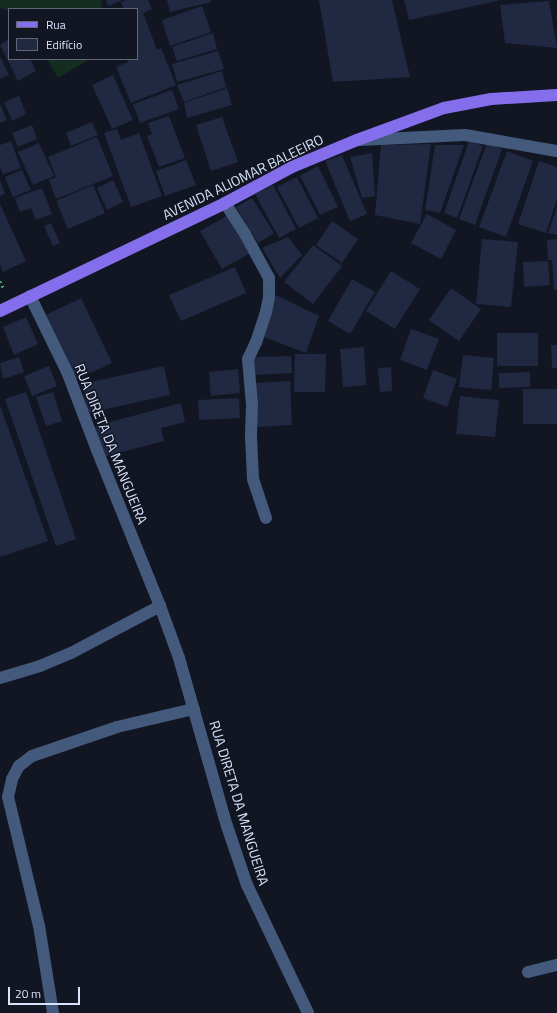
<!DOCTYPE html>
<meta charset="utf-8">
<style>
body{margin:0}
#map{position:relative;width:557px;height:1013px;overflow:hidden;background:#121623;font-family:"Titillium Web",sans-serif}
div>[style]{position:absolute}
.green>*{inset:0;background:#152c21}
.building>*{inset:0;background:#202842}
.path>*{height:2.5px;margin-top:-1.25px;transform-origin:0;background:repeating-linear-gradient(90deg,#3fa873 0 2px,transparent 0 5px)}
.minor>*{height:12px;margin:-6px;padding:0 6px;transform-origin:6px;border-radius:6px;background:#435a7c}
.major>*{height:12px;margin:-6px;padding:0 6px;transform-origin:6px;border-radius:6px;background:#856eec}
span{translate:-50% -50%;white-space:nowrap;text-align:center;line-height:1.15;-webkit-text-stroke:3px #121623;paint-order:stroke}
.street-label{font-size:14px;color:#d9e4fa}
.legend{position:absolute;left:8px;top:8px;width:130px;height:52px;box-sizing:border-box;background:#121623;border:1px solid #626879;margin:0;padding:5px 7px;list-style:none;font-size:12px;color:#d9e4fa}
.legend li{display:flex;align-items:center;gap:8px;height:20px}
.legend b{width:20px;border:1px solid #626879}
.scale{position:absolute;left:8px;top:987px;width:72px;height:18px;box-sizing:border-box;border:2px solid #d9e4fa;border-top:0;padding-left:5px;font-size:12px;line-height:14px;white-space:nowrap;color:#d9e4fa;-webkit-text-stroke:3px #121623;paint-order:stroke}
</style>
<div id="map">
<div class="green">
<i style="clip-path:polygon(0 0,101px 0,102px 9px,9px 9px,9px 11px,0 8px)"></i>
<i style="clip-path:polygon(47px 59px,90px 59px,58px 78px)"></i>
</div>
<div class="building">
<i style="clip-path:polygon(106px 0,123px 0,108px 6px)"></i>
<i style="clip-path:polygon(127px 0,148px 0,152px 9px,143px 13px,157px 50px,161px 48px,176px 85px,131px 103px,116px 67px,128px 62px,127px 59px,137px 59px,137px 9px,124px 9px,121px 2px)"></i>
<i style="clip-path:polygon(167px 0,210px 0,211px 2px,170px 12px)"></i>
<i style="clip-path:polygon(319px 0,392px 0,410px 77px,333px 82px)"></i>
<i style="clip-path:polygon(404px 0,497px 0,497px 1px,409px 20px)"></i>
<i style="clip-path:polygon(549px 1px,557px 48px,505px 43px,500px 5px)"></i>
<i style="clip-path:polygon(202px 6px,211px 32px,170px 46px,162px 20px)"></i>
<i style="clip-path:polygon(213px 33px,217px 49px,177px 61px,172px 47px)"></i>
<i style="clip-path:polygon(9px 39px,9px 59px,30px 59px,36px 71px,18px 81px,0 45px)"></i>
<i style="clip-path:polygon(218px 51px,224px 69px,177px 82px,172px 64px)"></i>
<i style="clip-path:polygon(0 56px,9px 75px,0 79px)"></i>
<i style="clip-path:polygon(222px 71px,226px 87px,184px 102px,177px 85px)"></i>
<i style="clip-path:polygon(113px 75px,133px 120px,112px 129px,92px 85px)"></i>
<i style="clip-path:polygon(227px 88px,232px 105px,187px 118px,184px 103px)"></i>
<i style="clip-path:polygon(172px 90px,179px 109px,140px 123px,133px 104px)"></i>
<i style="clip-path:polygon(19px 96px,26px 114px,12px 121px,4px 102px)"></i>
<i style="clip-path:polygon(0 104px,7px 120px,0 123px)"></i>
<i style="clip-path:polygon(169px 116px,185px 158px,159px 167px,147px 136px,152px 134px,148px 123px)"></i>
<i style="clip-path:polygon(222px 117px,238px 162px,211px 171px,196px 125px)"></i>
<i style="clip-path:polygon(92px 122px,98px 135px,71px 146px,66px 133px)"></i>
<i style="clip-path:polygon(32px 125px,37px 139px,18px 147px,12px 133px)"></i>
<i style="clip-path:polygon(117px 129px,121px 140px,139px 133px,162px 196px,131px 207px,104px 133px)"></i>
<i style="clip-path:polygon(97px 137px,113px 176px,56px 199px,49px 180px,56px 177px,48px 157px)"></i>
<i style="clip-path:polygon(11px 141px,21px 168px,3px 174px,0 167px,0 145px)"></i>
<i style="clip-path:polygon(469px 141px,483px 146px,457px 218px,444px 213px)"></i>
<i style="clip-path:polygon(39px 143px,54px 176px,33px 185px,18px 152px)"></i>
<i style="clip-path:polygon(487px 143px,502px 149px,475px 225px,459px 219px)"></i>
<i style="clip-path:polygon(431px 144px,420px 224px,375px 215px,381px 145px)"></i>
<i style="clip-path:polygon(435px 145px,464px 145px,440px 213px,425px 210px)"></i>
<i style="clip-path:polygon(507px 151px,533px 161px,506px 237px,479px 227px)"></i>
<i style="clip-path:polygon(372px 153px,375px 196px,362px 198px,350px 157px)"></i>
<i style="clip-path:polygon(342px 155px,367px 214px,350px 221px,325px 161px)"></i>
<i style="clip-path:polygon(186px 160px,196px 185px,165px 196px,156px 171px)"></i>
<i style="clip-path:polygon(539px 161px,557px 167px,557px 199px,546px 233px,518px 224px)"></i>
<i style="clip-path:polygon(318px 166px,338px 207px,320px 215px,300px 176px)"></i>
<i style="clip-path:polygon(22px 170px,31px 190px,13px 197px,5px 177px)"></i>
<i style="clip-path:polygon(297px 177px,318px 218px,299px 228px,277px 187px)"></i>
<i style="clip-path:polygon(0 180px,5px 194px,0 196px)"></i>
<i style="clip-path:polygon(113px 180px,123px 202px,107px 210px,97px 188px)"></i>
<i style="clip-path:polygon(93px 185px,105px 213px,68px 229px,56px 201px)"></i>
<i style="clip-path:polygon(273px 185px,296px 229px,279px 238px,255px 194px)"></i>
<i style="clip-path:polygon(42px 188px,52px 214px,36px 220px,31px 208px,20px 212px,15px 198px)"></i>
<i style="clip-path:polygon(252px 198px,274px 233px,258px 243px,236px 207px)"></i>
<i style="clip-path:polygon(0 204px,26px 261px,3px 272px,0 265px)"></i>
<i style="clip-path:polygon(557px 207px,557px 235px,548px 233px)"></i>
<i style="clip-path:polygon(230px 214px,252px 252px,222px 269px,200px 231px)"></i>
<i style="clip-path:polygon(427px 214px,456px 230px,441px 259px,411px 243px)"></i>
<i style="clip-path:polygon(332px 221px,358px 239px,342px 263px,316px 245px)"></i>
<i style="clip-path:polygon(51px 223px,60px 243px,53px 246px,44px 226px)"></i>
<i style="clip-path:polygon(288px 237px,302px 255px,280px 278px,262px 248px)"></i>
<i style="clip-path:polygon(482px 239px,518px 242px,511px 307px,476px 304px)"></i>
<i style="clip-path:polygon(557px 239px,557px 290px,554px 290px,552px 260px,548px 260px,547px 240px)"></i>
<i style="clip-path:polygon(313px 245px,342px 266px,313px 304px,284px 282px)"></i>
<i style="clip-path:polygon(548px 261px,550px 285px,524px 287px,523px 262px)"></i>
<i style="clip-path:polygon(235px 267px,246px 293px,181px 321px,169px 295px)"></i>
<i style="clip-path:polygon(391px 271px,420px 289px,395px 329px,366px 311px)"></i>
<i style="clip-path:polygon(352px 279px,375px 292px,350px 334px,328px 321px)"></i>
<i style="clip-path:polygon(451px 288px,481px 309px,459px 341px,429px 320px)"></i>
<i style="clip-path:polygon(276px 295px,319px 316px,306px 353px,261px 336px)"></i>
<i style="clip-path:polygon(81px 298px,112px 363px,77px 379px,46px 315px)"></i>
<i style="clip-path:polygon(26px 317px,38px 344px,14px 355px,3px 327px)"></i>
<i style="clip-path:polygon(411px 329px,439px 339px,427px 370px,400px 360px)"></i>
<i style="clip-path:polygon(497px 333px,538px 333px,538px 366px,497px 366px)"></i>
<i style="clip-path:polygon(551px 345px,557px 345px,557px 368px,552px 368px)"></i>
<i style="clip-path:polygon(364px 347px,366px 385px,343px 387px,340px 349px)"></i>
<i style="clip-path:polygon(295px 354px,326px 354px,325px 392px,294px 392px)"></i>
<i style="clip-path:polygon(463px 355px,494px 358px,491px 390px,459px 387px)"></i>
<i style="clip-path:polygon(291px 356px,292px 373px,254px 375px,254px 357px)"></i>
<i style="clip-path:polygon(19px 357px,24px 372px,3px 379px,0 363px)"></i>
<i style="clip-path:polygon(49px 366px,57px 386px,32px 396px,24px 376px)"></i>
<i style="clip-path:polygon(164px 366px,170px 395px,88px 413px,82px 384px)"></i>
<i style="clip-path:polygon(391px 367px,392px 391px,380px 392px,378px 368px)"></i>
<i style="clip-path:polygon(238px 369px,240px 393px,211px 396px,209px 372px)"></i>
<i style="clip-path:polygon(433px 370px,457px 379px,447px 407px,423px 398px)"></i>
<i style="clip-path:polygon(530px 372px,530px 387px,499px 388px,499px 373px)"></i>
<i style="clip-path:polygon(290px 381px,292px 425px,257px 427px,255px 383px)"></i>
<i style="clip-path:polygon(523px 389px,557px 389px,557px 424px,523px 424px)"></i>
<i style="clip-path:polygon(26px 392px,76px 539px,56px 546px,5px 399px)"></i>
<i style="clip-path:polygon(53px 392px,62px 421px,46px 426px,36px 397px)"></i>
<i style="clip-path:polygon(460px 396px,499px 400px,495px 437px,456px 434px)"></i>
<i style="clip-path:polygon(239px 398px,240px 418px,199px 420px,198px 400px)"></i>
<i style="clip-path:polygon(181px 403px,185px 422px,161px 428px,164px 441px,103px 457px,95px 426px)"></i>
<i style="clip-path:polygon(0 405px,48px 541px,0 557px)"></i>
</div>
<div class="path">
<i style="left:0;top:281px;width:9px;rotate:63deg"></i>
</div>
<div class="minor">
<i style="left:360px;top:140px;width:105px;rotate:-2.7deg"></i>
<i style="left:465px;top:135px;width:93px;rotate:9.9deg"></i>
<i style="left:225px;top:203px;width:37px;rotate:57deg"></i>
<i style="left:245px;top:234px;width:50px;rotate:61.4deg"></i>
<i style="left:269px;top:278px;width:19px;rotate:90deg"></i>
<i style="left:269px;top:297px;width:15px;rotate:101deg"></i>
<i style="left:266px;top:312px;width:32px;rotate:108deg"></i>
<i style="left:256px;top:342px;width:19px;rotate:115deg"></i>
<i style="left:248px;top:359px;width:46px;rotate:85deg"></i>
<i style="left:252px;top:405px;width:31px;rotate:92deg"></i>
<i style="left:251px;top:436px;width:43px;rotate:87.3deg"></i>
<i style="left:253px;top:479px;width:41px;rotate:71.6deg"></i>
<i style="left:30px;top:296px;width:87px;rotate:64deg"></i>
<i style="left:68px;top:374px;width:81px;rotate:69.1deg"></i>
<i style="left:97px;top:450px;width:168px;rotate:68deg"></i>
<i style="left:160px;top:606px;width:55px;rotate:69.9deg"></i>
<i style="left:179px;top:658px;width:175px;rotate:74.1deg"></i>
<i style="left:227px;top:826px;width:62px;rotate:71.3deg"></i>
<i style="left:247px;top:885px;width:142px;rotate:64.5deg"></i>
<i style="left:0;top:678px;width:42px;rotate:-16.7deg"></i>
<i style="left:40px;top:666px;width:34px;rotate:-23deg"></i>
<i style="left:71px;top:653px;width:101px;rotate:-27.8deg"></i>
<i style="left:528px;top:972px;width:30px;rotate:-14deg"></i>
<i style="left:53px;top:1013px;width:88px;rotate:-99.1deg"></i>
<i style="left:39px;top:926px;width:133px;rotate:-103.5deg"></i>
<i style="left:8px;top:797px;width:18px;rotate:-77deg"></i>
<i style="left:12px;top:779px;width:15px;rotate:-62deg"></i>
<i style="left:19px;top:766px;width:16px;rotate:-38deg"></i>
<i style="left:32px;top:756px;width:90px;rotate:-18.8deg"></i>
<i style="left:117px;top:727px;width:79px;rotate:-13.2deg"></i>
</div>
<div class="major">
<i style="left:0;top:311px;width:250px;rotate:-25.6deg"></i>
<i style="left:225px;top:203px;width:76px;rotate:-28.2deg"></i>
<i style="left:292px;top:167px;width:70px;rotate:-22.6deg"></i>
<i style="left:357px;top:140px;width:93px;rotate:-20.2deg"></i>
<i style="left:444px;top:108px;width:48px;rotate:-10.8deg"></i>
<i style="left:491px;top:99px;width:66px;rotate:-3.5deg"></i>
</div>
<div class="street-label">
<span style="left:243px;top:177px;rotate:-26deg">AVENIDA ALIOMAR BALEEIRO</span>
<span style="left:111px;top:444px;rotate:68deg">RUA DIRETA DA MANGUEIRA</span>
<span style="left:239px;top:803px;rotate:73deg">RUA DIRETA DA MANGUEIRA</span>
</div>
<ul class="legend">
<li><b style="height:5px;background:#856eec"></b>Rua</li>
<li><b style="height:11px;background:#202842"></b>Edifício</li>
</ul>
<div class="scale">20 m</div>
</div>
